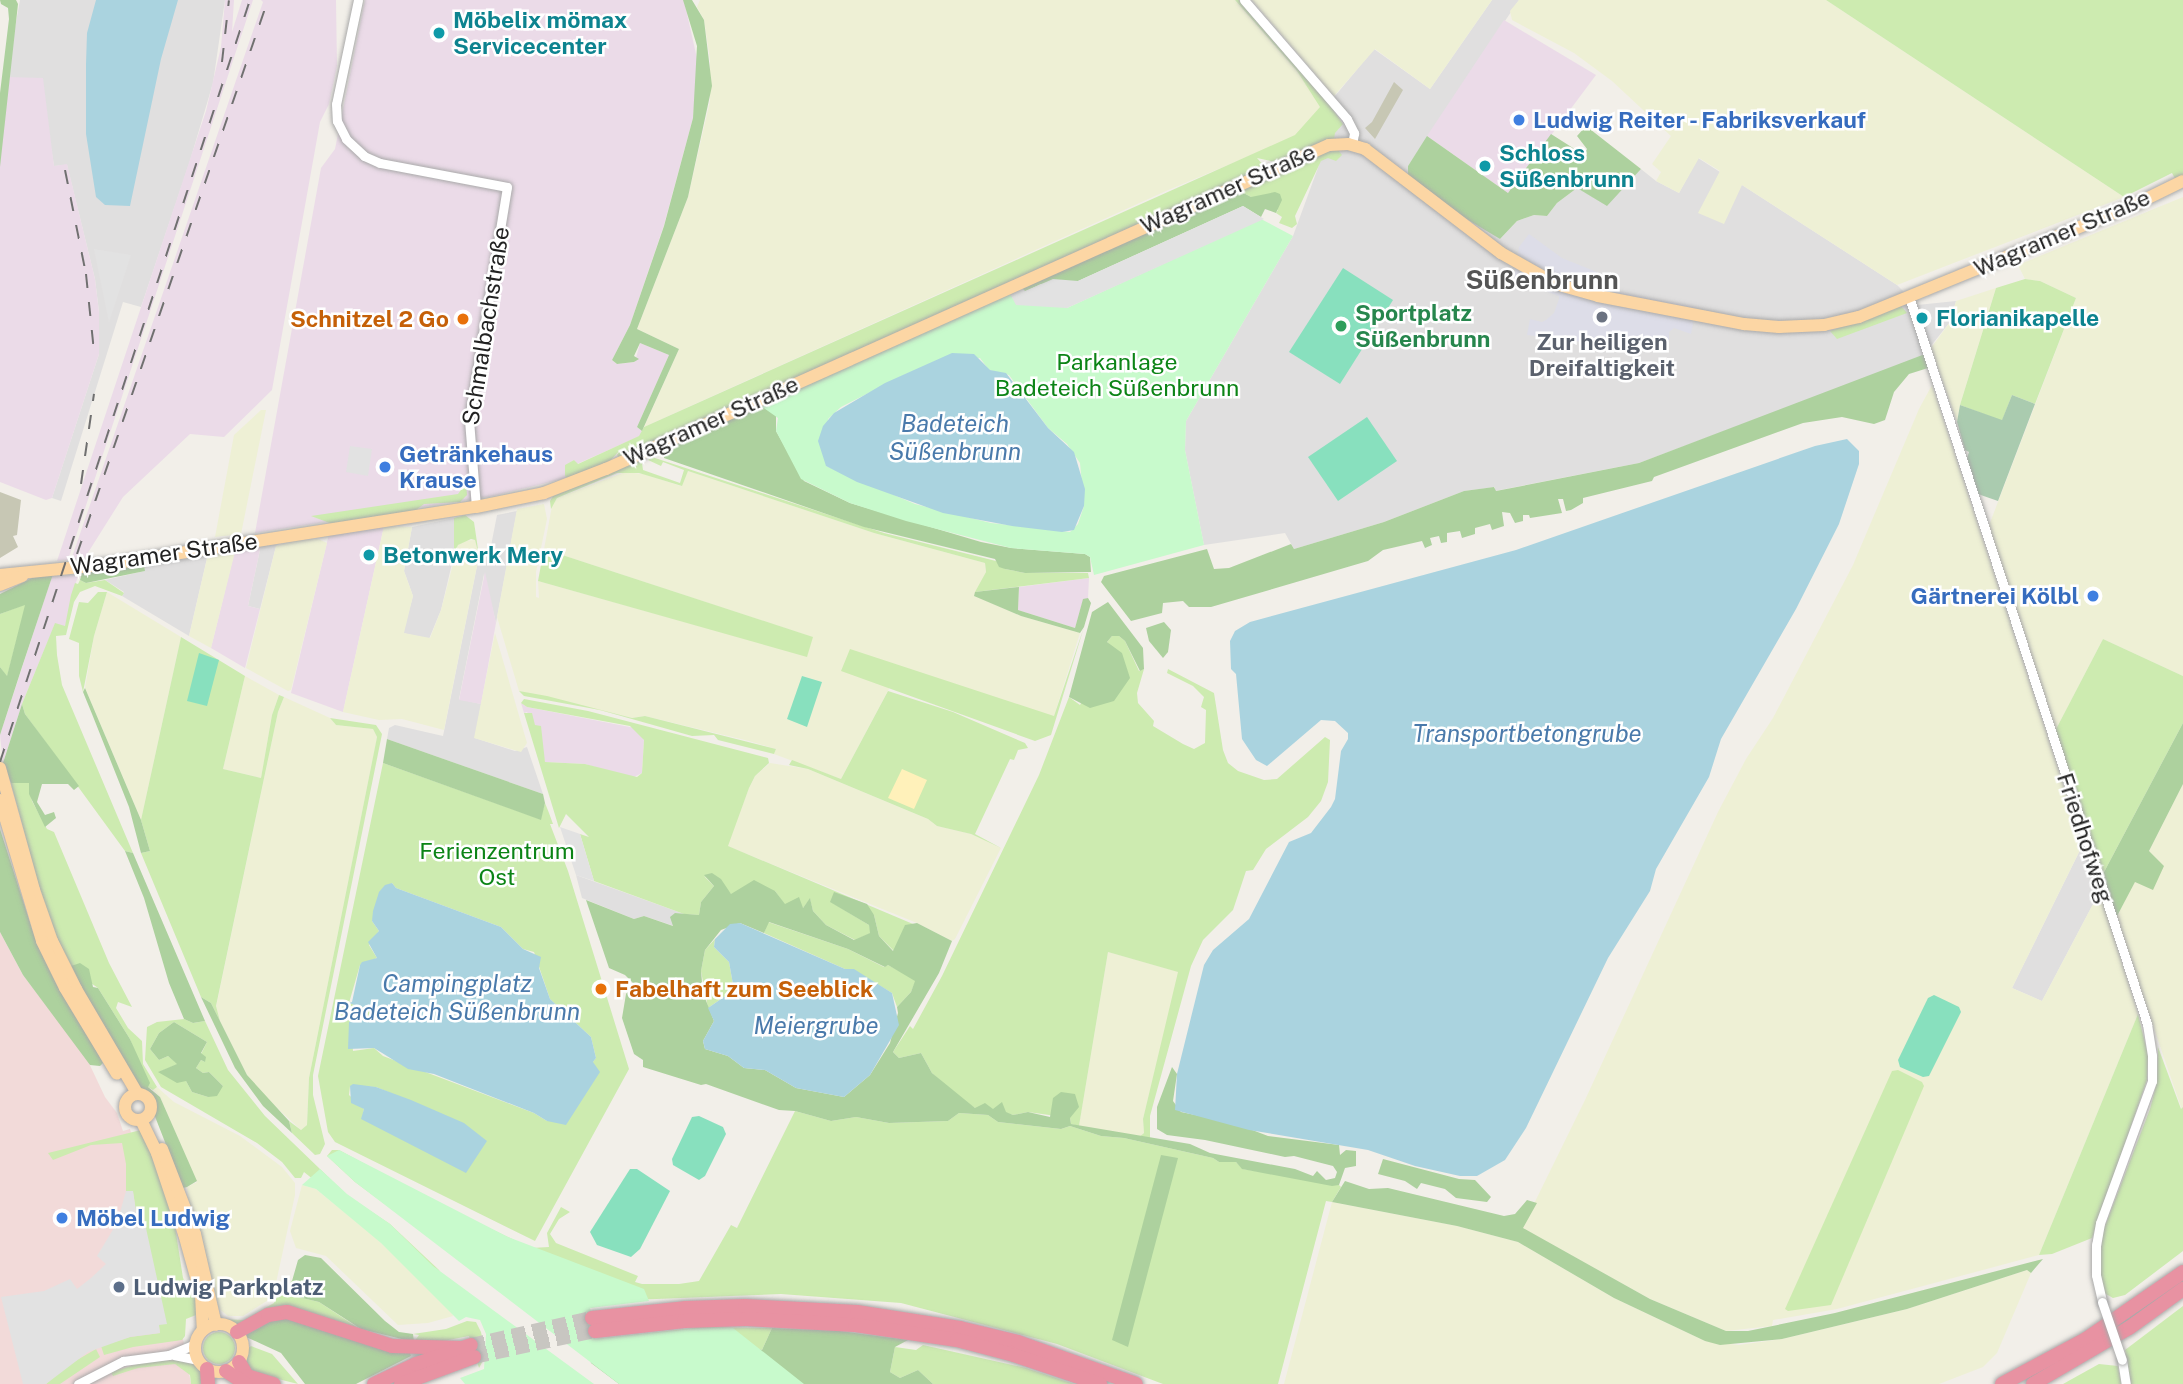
<!DOCTYPE html>
<meta charset="utf-8">
<style>
body{margin:0}
#map{position:relative;width:2183px;height:1384px;overflow:hidden;background:#f2efe9;font-family:"Public Sans",sans-serif}
div>[style]{position:absolute}
.residential>*{inset:0;background:#e0dfdf}
.commercial>*{inset:0;background:#f2dad9}
.industrial>*{inset:0;background:#ebdbe8}
.construction>*{inset:0;background:#c7c7b4}
.farmland>*{inset:0;background:#eef0d5}
.grass>*{inset:0;background:#cdebb0}
.round{border-radius:50%}
.forest>*{inset:0;background:#add19e}
.sand>*{inset:0;background:#fff1ba}
.cemetery>*{inset:0;background:#aacbaf}
.park>*{inset:0;background:#c8facc}
.pitch>*{inset:0;background:#88e0be}
.parking>*{inset:0;background:#e2e2e2}
.plaza>*{inset:0;background:#dddde8}
.water>*{inset:0;background:#aad3df}
.highway-tunnel>*{height:14px;margin-top:-7px;transform-origin:0;background:repeating-linear-gradient(90deg,#c8c6c1 0 14px,transparent 0 21px)}
.roads{filter:drop-shadow(0 0 2px #a9a9a9) drop-shadow(0 0 2px #a9a9a9)}
.minor>*{height:9px;margin:-4.5px;padding:0 4.5px;transform-origin:4.5px;border-radius:4.5px;background:#fff}
.major>*{height:12px;margin:-6px;padding:0 6px;transform-origin:6px;border-radius:6px;background:#fcd6a4}
.major>.ring{margin:-6px;padding:0;box-sizing:content-box;background:none;border:12px solid #fcd6a4;border-radius:50%}
.highway>*{height:14px;margin:-7px;padding:0 7px;transform-origin:7px;border-radius:7px;background:#e892a2}
.rail>*{height:2px;margin-top:-1px;transform-origin:0;background:repeating-linear-gradient(90deg,#707070 0 14px,transparent 0 28px)}
.bridges{filter:drop-shadow(0 0 2px #a9a9a9) drop-shadow(0 0 2px #a9a9a9)}
.minor-bridge>*{height:9px;margin:-4.5px;padding:0 4.5px;transform-origin:4.5px;border-radius:4.5px;background:#fff}
.dots>*{width:19px;height:19px;translate:-50% -50%;box-sizing:border-box;border:4px solid #fff;border-radius:50%}
span{translate:-50% -50%;white-space:nowrap;text-align:center;line-height:1.15;-webkit-text-stroke:5px #fff;paint-order:stroke}
.culture-label{font-size:23px;color:#0d838f;font-weight:700}
.left{translate:0 -50%;text-align:left}
.shop-label{font-size:23px;color:#366cbe;font-weight:700}
.right{translate:-100% -50%;text-align:right}
.street-label{font-size:23px;color:#222}
.leisure-label{font-size:23px;color:#27864d;font-weight:700}
.food-label{font-size:23px;color:#c56008;font-weight:700}
.worship-label{font-size:23px;color:#5b616d;font-weight:700}
.park-label{font-size:23px;color:#0c8416}
.service-label{font-size:23px;color:#4e5e75;font-weight:700}
.water-label{font-size:24px;color:#4a7aab;font-style:italic}
.quarter-label{font-size:26px;color:#555;font-weight:700}
</style>
<div id="map">
<div class="residential">
<i style="clip-path:polygon(20px 0,225px 0,213px 83px,189px 164px,141px 307px,123px 302px,61px 501px,52px 498px,99px 354px,99px 312px,95px 279px,67px 165px,54px 166px,49px 135px,6px 77px)"></i>
<i style="clip-path:polygon(1492px 0,1519px 0,1408px 166px,1500px 239px,1517px 221px,1534px 215px,1547px 216px,1557px 203px,1577px 188px,1607px 205px,1641px 169px,1656px 181px,1679px 193px,1698px 158px,1720px 172px,1699px 213px,1742px 185px,1897px 285px,1917px 305px,1956px 301px,1950px 322px,1922px 357px,1639px 463px,1495px 491px,1495px 487px,1464px 491px,1384px 522px,1294px 549px,1285px 533px,1204px 545px,1185px 450px,1186px 421px,1293px 236px,1319px 165px,1301px 137px,1374px 49px,1430px 89px)"></i>
<i style="clip-path:polygon(517px 511px,496px 623px,484px 574px,459px 699px,481px 704px,475px 738px,515px 751px,527px 747px,543px 794px,387px 739px,389px 728px,395px 725px,443px 736px,479px 556px,489px 556px,497px 515px)"></i>
<i style="clip-path:polygon(454px 518px,454px 555px,441px 610px,429px 639px,403px 633px,413px 596px,404px 571px,412px 527px)"></i>
<i style="clip-path:polygon(279px 543px,276px 546px,260px 609px,248px 606px,261px 545px)"></i>
<i style="clip-path:polygon(208px 554px,189px 636px,122px 596px,124px 592px,105px 580px,145px 571px,144px 564px)"></i>
<i style="clip-path:polygon(2083px 844px,2101px 896px,2092px 906px,2042px 1001px,2012px 988px)"></i>
<i style="clip-path:polygon(576px 875px,684px 914px,675px 913px,674px 926px,644px 916px,634px 919px,582px 898px)"></i>
</div>
<div class="commercial">
<i style="clip-path:polygon(0 932px,23px 975px,87px 1059px,105px 1097px,117px 1113px,123px 1131px,130px 1129px,180px 1322px,191px 1384px,0 1384px)"></i>
</div>
<div class="industrial">
<i style="clip-path:polygon(225px 0,234px 0,232px 32px,242px 0,253px 0,68px 560px,57px 561px,206px 111px,221px 47px)"></i>
<i style="clip-path:polygon(261px 0,336px 0,337px 66px,329px 104px,320px 122px,272px 390px,224px 437px,190px 434px,123px 497px,84px 559px,71px 560px,263px 2px)"></i>
<i style="clip-path:polygon(365px 0,684px 0,698px 63px,693px 118px,664px 225px,630px 325px,612px 360px,617px 364px,635px 362px,640px 343px,669px 355px,637px 427px,642px 431px,640px 436px,577px 464px,574px 460px,566px 465px,567px 478px,493px 496px,255px 533px,321px 168px,335px 149px)"></i>
<i style="clip-path:polygon(1504px 20px,1596px 75px,1508px 193px,1427px 136px)"></i>
<i style="clip-path:polygon(6px 77px,43px 78px,54px 166px,67px 164px,95px 279px,99px 312px,99px 354px,52px 498px,46px 500px,0 482px,0 128px)"></i>
<i style="clip-path:polygon(384px 526px,343px 712px,291px 693px,329px 534px)"></i>
<i style="clip-path:polygon(261px 545px,248px 606px,260px 609px,245px 668px,211px 648px,235px 550px)"></i>
<i style="clip-path:polygon(485px 572px,496px 623px,481px 704px,459px 700px)"></i>
<i style="clip-path:polygon(78px 575px,65px 627px,55px 624px,22px 704px,3px 763px,0 735px,52px 576px)"></i>
<i style="clip-path:polygon(1089px 578px,1088px 598px,1083px 600px,1075px 628px,1018px 610px,1019px 587px)"></i>
<i style="clip-path:polygon(521px 703px,527px 707px,635px 728px,644px 740px,642px 773px,632px 778px,585px 764px,545px 762px,535px 725px,527px 712px,524px 713px)"></i>
</div>
<div class="construction">
<i style="clip-path:polygon(1394px 82px,1403px 90px,1375px 139px,1365px 128px,1372px 122px)"></i>
<i style="clip-path:polygon(0 492px,21px 500px,17px 535px,13px 536px,18px 547px,0 558px)"></i>
</div>
<div class="farmland">
<i style="clip-path:polygon(700px 0,1235px 0,1297px 71px,1321px 107px,1296px 135px,1283px 142px,1166px 191px,644px 427px,679px 349px,637px 329px,688px 197px,710px 101px,710px 60px,704px 20px,697px 7px)"></i>
<i style="clip-path:polygon(1252px 0,1492px 0,1430px 89px,1375px 49px,1334px 96px)"></i>
<i style="clip-path:polygon(1519px 0,1826px 0,2124px 197px,1897px 285px,1742px 185px,1724px 224px,1698px 213px,1720px 171px,1699px 158px,1679px 193px,1656px 181px,1661px 172px,1652px 164px,1671px 136px,1612px 81px,1574px 53px,1512px 20px,1510px 11px)"></i>
<i style="clip-path:polygon(2183px 197px,2183px 676px,2103px 639px,2054px 733px,1988px 528px,2076px 298px,2040px 281px,2025px 279px,2018px 265px)"></i>
<i style="clip-path:polygon(1996px 288px,1960px 405px,1957px 422px,1931px 348px,1950px 322px,1956px 301px)"></i>
<i style="clip-path:polygon(1932px 385px,2083px 844px,2012px 988px,2042px 1001px,2092px 906px,2101px 896px,2138px 1014px,2039px 1255px,1837px 1309px,1773px 1320px,1772px 1326px,1726px 1331px,1650px 1299px,1522px 1228px,1585px 1100px,1718px 812px,1746px 759px,1773px 718px,1853px 565px,1919px 409px)"></i>
<i style="clip-path:polygon(261px 410px,266px 410px,241px 534px,215px 537px,234px 435px)"></i>
<i style="clip-path:polygon(688px 471px,874px 533px,985px 563px,986px 572px,975px 596px,1021px 616px,1080px 633px,1054px 716px,890px 687px,841px 779px,774px 754px,776px 749px,749px 741px,645px 716px,632px 718px,519px 691px,497px 617px,517px 509px,544px 504px,547px 519px,536px 572px,536px 597px,539px 598px,538px 581px,807px 656px,812px 637px,544px 549px,552px 506px,557px 498px,625px 472px,643px 474px,681px 486px)"></i>
<i style="clip-path:polygon(384px 526px,412px 527px,404px 571px,413px 596px,404px 633px,430px 638px,441px 610px,458px 545px,462px 541px,475px 540px,479px 556px,444px 730px,402px 719px,379px 720px,343px 712px)"></i>
<i style="clip-path:polygon(318px 539px,327px 543px,291px 690px,288px 691px,246px 668px,276px 546px,298px 540px)"></i>
<i style="clip-path:polygon(235px 550px,234px 556px,211px 648px,189px 636px,208px 554px)"></i>
<i style="clip-path:polygon(107px 592px,181px 637px,141px 820px,85px 688px,94px 636px)"></i>
<i style="clip-path:polygon(495px 633px,527px 743px,521px 752px,474px 738px)"></i>
<i style="clip-path:polygon(245px 676px,279px 695px,272px 715px,261px 778px,223px 769px)"></i>
<i style="clip-path:polygon(284px 697px,330px 718px,336px 725px,373px 729px,377px 737px,309px 1078px,307px 1125px,301px 1130px,261px 1093px,247px 1075px,220px 1021px,216px 1007px,278px 712px)"></i>
<i style="clip-path:polygon(770px 763px,808px 769px,928px 819px,937px 826px,971px 834px,1001px 848px,955px 939px,952px 941px,917px 923px,727px 846px,749px 788px,755px 776px)"></i>
<i style="clip-path:polygon(2183px 784px,2183px 1107px,2182px 1110px,2116px 918px,2135px 881px,2152px 889px,2149px 851px)"></i>
<i style="clip-path:polygon(1108px 952px,1179px 972px,1143px 1119px,1144px 1133px,1138px 1138px,1079px 1126px)"></i>
<i style="clip-path:polygon(157px 1087px,174px 1102px,240px 1136px,282px 1167px,295px 1183px,295px 1195px,273px 1297px,243px 1316px,228px 1316px,218px 1308px,188px 1198px,187px 1187px,197px 1182px,160px 1097px,153px 1090px)"></i>
<i style="clip-path:polygon(302px 1185px,316px 1189px,377px 1239px,451px 1309px,453px 1316px,428px 1323px,398px 1325px,326px 1256px,296px 1248px,290px 1231px)"></i>
<i style="clip-path:polygon(1332px 1202px,1457px 1226px,1518px 1242px,1614px 1298px,1705px 1341px,1739px 1345px,1782px 1339px,1907px 1309px,2027px 1270px,2031px 1273px,1997px 1353px,1983px 1367px,1939px 1384px,1284px 1384px)"></i>
</div>
<div class="grass">
<i style="clip-path:polygon(1235px 0,1239px 0,1324px 97px,1343px 124px,1335px 133px,1334px 139px,1275px 162px,1257px 158px,1265px 167px,619px 458px,617px 455px,621px 449px,609px 462px,567px 478px,565px 476px,565px 465px,574px 460px,578px 464px,639px 436px,644px 427px,1295px 135px,1320px 107px,1297px 71px)"></i>
<i style="clip-path:polygon(1826px 0,2183px 0,2183px 178px,2177px 182px,2172px 173px,2124px 197px)"></i>
<i style="clip-path:polygon(1338px 150px,1342px 155px,1336px 161px,1328px 158px,1321px 161px,1295px 216px,1297px 224px,1292px 228px,1279px 223px,1282px 217px,1276px 213px,1278px 210px,1256px 197px,1251px 197px,1236px 189px,1326px 152px)"></i>
<i style="clip-path:polygon(2025px 279px,2040px 281px,2076px 298px,2035px 404px,2012px 395px,2002px 421px,1960px 405px,1996px 288px)"></i>
<i style="clip-path:polygon(1901px 306px,1907px 313px,1837px 339px,1830px 331px)"></i>
<i style="clip-path:polygon(652px 457px,884px 533px,996px 561px,1005px 569px,1025px 573px,1088px 573px,1089px 578px,975px 592px,986px 572px,985px 563px,874px 533px,688px 471px,682px 486px,639px 473px,617px 473px,557px 498px,551px 509px,550px 501px,553px 496px,636px 461px,642px 463px,643px 470px,680px 483px,684px 470px,663px 462px,661px 466px,648px 460px)"></i>
<i style="clip-path:polygon(466px 483px,467px 495px,460px 502px,424px 504px,416px 510px,335px 525px,311px 516px,458px 494px)"></i>
<i style="clip-path:polygon(465px 515px,474px 522px,479px 556px,475px 540px,471px 539px,458px 545px,454px 555px,454px 518px)"></i>
<i style="clip-path:polygon(544px 549px,813px 637px,807px 657px,538px 581px)"></i>
<i style="clip-path:polygon(80px 580px,86px 583px,105px 580px,124px 593px,122px 596px,95px 586px,80px 592px,74px 602px,66px 635px,56px 636px,57px 655px,62px 685px,133px 853px,125px 851px,25px 714px,22px 704px,55px 623px,65px 626px,71px 595px,75px 583px,78px 584px)"></i>
<i style="clip-path:polygon(98px 592px,107px 592px,94px 636px,83px 692px,79px 676px,79px 643px,69px 639px,79px 602px,88px 603px)"></i>
<i style="clip-path:polygon(26px 604px,7px 677px,0 667px,0 614px)"></i>
<i style="clip-path:polygon(1084px 627px,1051px 735px,1035px 741px,841px 671px,850px 649px,1054px 716px)"></i>
<i style="clip-path:polygon(1112px 636px,1119px 636px,1125px 641px,1139px 671px,1144px 669px,1137px 693px,1138px 703px,1154px 721px,1153px 726px,1183px 744px,1194px 749px,1205px 743px,1206px 710px,1201px 707px,1204px 697px,1193px 686px,1167px 673px,1168px 669px,1214px 693px,1223px 750px,1228px 763px,1238px 771px,1264px 780px,1277px 779px,1325px 737px,1330px 740px,1328px 782px,1321px 801px,1308px 817px,1266px 849px,1253px 870px,1246px 871px,1233px 910px,1203px 940px,1191px 966px,1150px 1116px,1150px 1140px,1138px 1138px,1144px 1133px,1143px 1119px,1178px 972px,1108px 952px,1079px 1126px,1071px 1124px,1070px 1118px,1028px 1112px,1013px 1115px,993px 1109px,975px 1108px,963px 1101px,932px 1073px,921px 1053px,899px 1058px,893px 1052px,910px 1026px,913px 1029px,942px 976px,1039px 775px,1069px 697px,1080px 705px,1113px 648px,1107px 642px)"></i>
<i style="clip-path:polygon(181px 637px,245px 676px,223px 769px,261px 778px,272px 715px,279px 695px,284px 697px,278px 712px,216px 1006px,220px 1021px,211px 1003px,201px 997px,141px 853px,150px 851px,141px 820px)"></i>
<i style="clip-path:polygon(2103px 639px,2183px 676px,2183px 723px,2103px 874px,2054px 733px)"></i>
<i style="clip-path:polygon(519px 691px,547px 696px,632px 718px,645px 716px,776px 749px,774px 754px,718px 740px,714px 735px,692px 736px,600px 710px,524px 696px)"></i>
<i style="clip-path:polygon(888px 691px,953px 712px,1025px 743px,1028px 748px,1018px 750px,1014px 760px,1010px 759px,975px 834px,1001px 848px,971px 834px,937px 826px,928px 819px,808px 769px,789px 765px,792px 760px,841px 779px)"></i>
<i style="clip-path:polygon(524px 699px,588px 711px,768px 758px,769px 763px,755px 776px,749px 788px,728px 846px,913px 924px,905px 926px,894px 951px,879px 936px,874px 915px,831px 902px,869px 925px,871px 933px,855px 940px,826px 925px,813px 911px,810px 899px,803px 908px,785px 905px,775px 891px,731px 894px,704px 876px,714px 886px,701px 902px,699px 915px,684px 914px,594px 881px,580px 834px,589px 837px,566px 814px,559px 828px,524px 713px,532px 713px,535px 725px,541px 726px,545px 762px,585px 764px,637px 777px,642px 773px,644px 740px,630px 726px,527px 707px,521px 703px)"></i>
<i style="clip-path:polygon(330px 718px,376px 725px,382px 734px,313px 1075px,313px 1095px,325px 1144px,320px 1154px,315px 1155px,292px 1133px,289px 1121px,301px 1130px,307px 1125px,309px 1078px,377px 737px,373px 729px,336px 725px)"></i>
<i style="clip-path:polygon(evenodd,383px 763px,540px 819px,545px 803px,549px 813px,553px 824px,550px 824px,568px 871px,629px 1069px,535px 1241px,335px 1142px,328px 1132px,318px 1076px,383px 763px,392px 883px,396px 888px,501px 927px,523px 949px,534px 952px,550px 999px,591px 1037px,596px 1058px,547px 1121px,534px 1113px,383px 1056px,374px 1048px,353px 1051px,351px 1024px,378px 1013px,349px 1003px,360px 965px,377px 958px,369px 945px,379px 931px,372px 921px,392px 883px,383px 763px,350px 1086px,376px 1087px,429px 1109px,362px 1119px,364px 1109px,349px 1095px,350px 1086px)"></i>
<i style="clip-path:polygon(18px 782px,29px 782px,32px 801px,47px 829px,54px 832px,109px 963px,132px 1007px,118px 1002px,116px 1008px,128px 1028px,142px 1041px,143px 1064px,157px 1087px,153px 1090px,148px 1087px,130px 1039px,98px 988px,68px 967px,47px 917px,11px 783px)"></i>
<i style="clip-path:polygon(768px 922px,848px 949px,884px 967px,888px 965px,916px 980px,911px 992px,897px 1007px,892px 993px,854px 970px,845px 969px,764px 933px)"></i>
<i style="clip-path:polygon(715px 939px,714px 947px,729px 962px,734px 990px,708px 1008px,701px 971px,705px 950px)"></i>
<i style="clip-path:polygon(2138px 1014px,2148px 1055px,2147px 1080px,2092px 1238px,2052px 1254px,2039px 1255px)"></i>
<i style="clip-path:polygon(evenodd,184px 1019px,193px 1023px,205px 1021px,228px 1070px,265px 1116px,348px 1196px,390px 1224px,439px 1270px,455px 1301px,448px 1308px,428px 1287px,407px 1255px,309px 1176px,304px 1172px,301px 1178px,295px 1178px,282px 1162px,257px 1143px,161px 1087px,145px 1060px,147px 1027px,157px 1022px,184px 1019px,174px 1022px,207px 1042px,201px 1054px,205px 1062px,201px 1060px,196px 1068px,203px 1073px,209px 1072px,223px 1086px,208px 1097px,192px 1092px,186px 1081px,159px 1072px,178px 1064px,168px 1056px,159px 1060px,150px 1049px,159px 1033px,174px 1022px)"></i>
<i style="clip-path:polygon(2158px 1047px,2181px 1109px,2183px 1107px,2183px 1251px,2125px 1295px,2113px 1298px,2104px 1293px,2100px 1275px,2102px 1234px,2150px 1109px,2157px 1082px)"></i>
<i style="clip-path:polygon(1898px 1070px,1922px 1082px,1924px 1086px,1831px 1305px,1788px 1311px,1785px 1309px,1892px 1071px)"></i>
<i style="clip-path:polygon(795px 1111px,831px 1121px,856px 1117px,889px 1123px,948px 1121px,959px 1113px,988px 1115px,998px 1122px,1061px 1129px,1070px 1126px,1101px 1136px,1124px 1138px,1213px 1158px,1219px 1162px,1236px 1162px,1243px 1169px,1339px 1185px,1341px 1187px,1332px 1202px,1326px 1201px,1278px 1384px,1163px 1384px,1057px 1344px,901px 1303px,781px 1294px,631px 1300px,590px 1308px,595px 1339px,703px 1327px,772px 1328px,762px 1350px,739px 1343px,589px 1355px,355px 1182px,327px 1156px,332px 1150px,339px 1150px,435px 1202px,531px 1248px,549px 1247px,547px 1233px,561px 1207px,570px 1212px,559px 1219px,550px 1234px,556px 1243px,638px 1276px,635px 1282px,642px 1284px,679px 1284px,699px 1281px,731px 1225px,737px 1228px)"></i>
<i style="clip-path:polygon(141px 1130px,172px 1207px,183px 1278px,199px 1303px,201px 1313px,186px 1319px,185px 1336px,182px 1340px,133px 1347px,104px 1355px,101px 1346px,130px 1337px,160px 1333px,141px 1210px,136px 1212px,133px 1192px,126px 1191px,126px 1164px,122px 1143px,91px 1145px,53px 1160px,48px 1153px)"></i>
<i style="clip-path:polygon(297px 1279px,298px 1297px,319px 1302px,360px 1329px,290px 1306px,238px 1325px,218px 1319px,244px 1320px,274px 1303px,278px 1295px,289px 1295px,291px 1281px)"></i>
<i style="clip-path:polygon(2183px 1306px,2183px 1384px,2131px 1384px,2125px 1350px)"></i>
<i style="clip-path:polygon(467px 1321px,476px 1322px,481px 1332px,486px 1355px,479px 1368px,469px 1336px,433px 1343px,414px 1342px,419px 1335px,413px 1334px,446px 1329px)"></i>
<i class="round" style="left:203px;top:1332px;width:32px;height:32px"></i>
<i style="clip-path:polygon(923px 1345px,1026px 1368px,1074px 1384px,933px 1384px,918px 1370px,900px 1378px,890px 1372px,895px 1347px,916px 1350px)"></i>
<i style="clip-path:polygon(251px 1346px,272px 1354px,298px 1384px,254px 1373px,245px 1364px,247px 1349px)"></i>
<i style="clip-path:polygon(96px 1349px,100px 1357px,60px 1384px,46px 1384px,65px 1367px)"></i>
<i style="clip-path:polygon(187px 1360px,202px 1371px,204px 1384px,191px 1384px,190px 1375px,175px 1364px,138px 1368px,113px 1376px,111px 1372px,148px 1361px)"></i>
<i style="clip-path:polygon(2099px 1364px,2118px 1366px,2121px 1384px,2063px 1384px)"></i>
</div>
<div class="forest">
<i style="clip-path:polygon(0 0,16px 0,18px 4px,0 167px,0 93px,9px 19px,8px 8px,1px 4px)"></i>
<i style="clip-path:polygon(683px 0,692px 0,704px 20px,712px 86px,688px 197px,637px 329px,679px 349px,642px 431px,637px 427px,669px 355px,640px 343px,634px 356px,639px 359px,634px 362px,617px 364px,612px 360px,630px 325px,664px 226px,693px 118px,697px 46px)"></i>
<i style="clip-path:polygon(1586px 126px,1641px 169px,1607px 206px,1577px 188px,1557px 203px,1547px 216px,1534px 215px,1517px 221px,1500px 239px,1465px 218px,1408px 175px,1408px 166px,1427px 136px,1508px 193px,1551px 134px,1584px 155px,1587px 149px,1577px 136px)"></i>
<i style="clip-path:polygon(1236px 189px,1251px 197px,1275px 192px,1280px 194px,1282px 200px,1276px 213px,1265px 209px,1261px 217px,1243px 206px,1078px 281px,1041px 284px,1024px 292px,1020px 286px)"></i>
<i style="clip-path:polygon(1925px 354px,1928px 368px,1909px 374px,1894px 392px,1885px 420px,1874px 424px,1842px 417px,1803px 423px,1654px 477px,1652px 481px,1583px 498px,1583px 503px,1571px 510px,1566px 511px,1563px 499px,1558px 499px,1562px 513px,1530px 518px,1529px 515px,1523px 515px,1523px 521px,1515px 523px,1510px 513px,1502px 512px,1504px 526px,1492px 530px,1490px 524px,1475px 528px,1475px 534px,1462px 538px,1460px 531px,1447px 533px,1447px 542px,1441px 543px,1439px 536px,1430px 538px,1432px 545px,1425px 548px,1422px 541px,1383px 550px,1368px 561px,1211px 607px,1189px 607px,1183px 601px,1163px 603px,1162px 613px,1131px 621px,1101px 582px,1104px 576px,1207px 549px,1214px 569px,1229px 568px,1291px 544px,1294px 549px,1384px 522px,1464px 491px,1494px 487px,1496px 491px,1639px 463px)"></i>
<i style="clip-path:polygon(761px 406px,776px 414px,776px 431px,804px 481px,850px 503px,981px 542px,1011px 548px,1085px 554px,1090px 557px,1091px 572px,1025px 573px,1005px 569px,999px 567px,995px 559px,864px 527px,664px 458px,665px 447px)"></i>
<i style="clip-path:polygon(144px 564px,145px 571px,86px 583px,80px 580px,82px 573px)"></i>
<i style="clip-path:polygon(53px 574px,22px 667px,0 735px,0 667px,7px 676px,25px 605px,0 614px,0 594px,32px 578px)"></i>
<i style="clip-path:polygon(1019px 587px,1018px 610px,1075px 628px,1083px 599px,1088px 598px,1091px 603px,1084px 627px,1080px 633px,1021px 616px,974px 596px,975px 592px)"></i>
<i style="clip-path:polygon(1108px 602px,1143px 648px,1144px 669px,1140px 671px,1125px 641px,1119px 636px,1112px 636px,1107px 642px,1122px 653px,1130px 678px,1114px 701px,1090px 708px,1069px 697px,1092px 612px)"></i>
<i style="clip-path:polygon(1164px 622px,1171px 630px,1168px 652px,1163px 658px,1149px 641px,1146px 628px)"></i>
<i style="clip-path:polygon(85px 688px,141px 820px,150px 851px,141px 853px,129px 807px,92px 714px,83px 692px)"></i>
<i style="clip-path:polygon(22px 704px,25px 714px,79px 786px,74px 790px,68px 784px,42px 784px,37px 802px,45px 815px,54px 812px,56px 818px,45px 827px,29px 794px,29px 783px,11px 783px,3px 763px)"></i>
<i style="clip-path:polygon(2183px 723px,2183px 784px,2149px 851px,2164px 866px,2153px 890px,2135px 882px,2116px 918px,2103px 874px)"></i>
<i style="clip-path:polygon(387px 739px,543px 794px,545px 803px,541px 820px,383px 763px)"></i>
<i style="clip-path:polygon(0 829px,33px 932px,103px 1063px,100px 1066px,90px 1065px,23px 975px,0 932px)"></i>
<i style="clip-path:polygon(125px 851px,133px 853px,205px 1021px,193px 1023px,184px 1019px,169px 983px,144px 898px)"></i>
<i style="clip-path:polygon(evenodd,712px 873px,721px 879px,731px 894px,754px 880px,775px 891px,785px 904px,799px 897px,803px 908px,810px 898px,813px 911px,826px 925px,854px 940px,870px 933px,869px 925px,830px 902px,834px 892px,867px 904px,874px 915px,879px 936px,893px 951px,905px 925px,917px 923px,952px 941px,939px 973px,893px 1052px,899px 1058px,921px 1053px,932px 1073px,975px 1108px,985px 1103px,993px 1109px,1002px 1102px,1006px 1112px,1013px 1115px,1028px 1112px,1050px 1117px,1053px 1098px,1061px 1092px,1075px 1094px,1079px 1107px,1070px 1118px,1071px 1124px,1190px 1144px,1210px 1153px,1295px 1169px,1313px 1176px,1317px 1171px,1326px 1180px,1335px 1178px,1337px 1172px,1333px 1166px,1294px 1156px,1285px 1157px,1205px 1140px,1167px 1135px,1157px 1129px,1157px 1107px,1172px 1067px,1177px 1074px,1173px 1101px,1181px 1112px,1234px 1123px,1268px 1136px,1339px 1145px,1340px 1155px,1346px 1150px,1356px 1151px,1356px 1166px,1345px 1168px,1339px 1185px,1332px 1186px,1242px 1169px,1236px 1162px,1219px 1162px,1213px 1158px,1124px 1138px,1101px 1136px,1070px 1126px,1061px 1129px,998px 1122px,988px 1115px,959px 1113px,948px 1121px,889px 1123px,856px 1117px,831px 1121px,795px 1111px,779px 1110px,706px 1084px,701px 1085px,643px 1067px,643px 1060px,634px 1054px,622px 1018px,626px 994px,633px 983px,625px 975px,609px 968px,586px 900px,634px 919px,644px 916px,673px 926px,670px 917px,675px 913px,699px 915px,701px 902px,714px 886px,704px 875px,712px 873px,769px 922px,848px 949px,885px 967px,888px 965px,915px 981px,911px 992px,897px 1007px,898px 1013px,890px 1043px,870px 1075px,844px 1097px,796px 1088px,765px 1070px,744px 1068px,728px 1056px,705px 1049px,703px 1041px,714px 1021px,703px 993px,701px 971px,705px 950px,721px 930px,740px 923px,764px 933px,769px 922px)"></i>
<i style="clip-path:polygon(80px 963px,89px 969px,93px 987px,98px 988px,130px 1039px,150px 1083px,148px 1087px,160px 1097px,197px 1181px,187px 1187px,183px 1188px,154px 1114px,154px 1099px,141px 1089px,68px 967px)"></i>
<i style="clip-path:polygon(201px 997px,211px 1003px,247px 1075px,289px 1121px,292px 1133px,263px 1106px,235px 1068px)"></i>
<i style="clip-path:polygon(174px 1022px,207px 1042px,201px 1053px,206px 1057px,205px 1062px,201px 1060px,196px 1068px,203px 1073px,209px 1072px,223px 1086px,217px 1096px,208px 1097px,192px 1092px,186px 1081px,177px 1083px,158px 1072px,177px 1064px,168px 1056px,159px 1060px,150px 1049px,159px 1033px)"></i>
<i style="clip-path:polygon(1161px 1155px,1178px 1158px,1128px 1347px,1112px 1340px)"></i>
<i style="clip-path:polygon(1383px 1159px,1459px 1179px,1475px 1180px,1491px 1197px,1487px 1202px,1456px 1198px,1445px 1189px,1421px 1183px,1417px 1189px,1405px 1181px,1378px 1174px)"></i>
<i style="clip-path:polygon(1345px 1181px,1369px 1189px,1388px 1188px,1504px 1216px,1515px 1214px,1527px 1200px,1537px 1203px,1523px 1228px,1650px 1299px,1726px 1331px,1748px 1331px,1835px 1313px,2043px 1259px,2031px 1273px,2027px 1270px,1907px 1309px,1782px 1339px,1720px 1345px,1705px 1341px,1614px 1298px,1518px 1242px,1457px 1226px,1332px 1202px)"></i>
<i style="clip-path:polygon(305px 1255px,321px 1258px,385px 1321px,399px 1332px,413px 1334px,414px 1342px,361px 1329px,319px 1302px,298px 1297px,297px 1280px,292px 1281px,298px 1260px)"></i>
<i style="clip-path:polygon(282px 1315px,410px 1353px,411px 1356px,356px 1384px,305px 1384px,281px 1353px,244px 1336px)"></i>
<i style="clip-path:polygon(772px 1328px,840px 1331px,908px 1340px,895px 1347px,890px 1372px,900px 1378px,918px 1370px,933px 1384px,619px 1384px,591px 1363px,589px 1355px,739px 1343px,762px 1350px)"></i>
</div>
<div class="sand">
<i style="clip-path:polygon(902px 769px,927px 780px,914px 809px,888px 798px)"></i>
</div>
<div class="cemetery">
<i style="clip-path:polygon(2012px 395px,2035px 404px,1998px 501px,1975px 493px,1967px 458px,1969px 452px,1965px 450px,1957px 422px,1960px 405px,2002px 420px)"></i>
</div>
<div class="park">
<i style="clip-path:polygon(evenodd,1261px 219px,1293px 236px,1186px 421px,1185px 450px,1204px 545px,1094px 575px,1090px 557px,1085px 554px,1011px 548px,906px 521px,850px 503px,801px 479px,776px 431px,778px 418px,761px 406px,1009px 292px,1067px 308px,1261px 219px,980px 358px,989px 370px,1009px 375px,1048px 428px,1067px 444px,1080px 463px,1084px 506px,1078px 524px,1070px 532px,991px 523px,915px 504px,826px 466px,828px 419px,841px 407px,906px 374px,980px 358px)"></i>
<i style="clip-path:polygon(339px 1150px,508px 1237px,644px 1289px,649px 1301px,590px 1308px,595px 1339px,700px 1328px,733px 1328px,804px 1384px,619px 1384px,355px 1182px,327px 1156px)"></i>
<i style="clip-path:polygon(320px 1169px,347px 1194px,390px 1224px,433px 1266px,594px 1384px,465px 1384px,460px 1378px,484px 1369px,486px 1334px,480px 1320px,466px 1317px,459px 1321px,381px 1243px,316px 1189px,302px 1185px)"></i>
</div>
<div class="pitch">
<i style="clip-path:polygon(1343px 268px,1393px 300px,1340px 384px,1289px 352px)"></i>
<i style="clip-path:polygon(1367px 417px,1397px 461px,1338px 501px,1308px 457px)"></i>
<i style="clip-path:polygon(199px 653px,219px 660px,207px 706px,187px 701px)"></i>
<i style="clip-path:polygon(802px 676px,822px 682px,807px 727px,787px 719px)"></i>
<i style="clip-path:polygon(1934px 995px,1959px 1007px,1961px 1012px,1929px 1076px,1923px 1077px,1900px 1067px,1898px 1060px,1928px 998px)"></i>
<i style="clip-path:polygon(699px 1116px,723px 1127px,726px 1134px,705px 1176px,699px 1180px,673px 1165px,672px 1159px,692px 1117px)"></i>
<i style="clip-path:polygon(630px 1169px,637px 1169px,670px 1191px,640px 1249px,631px 1257px,597px 1245px,590px 1232px)"></i>
</div>
<div class="parking">
<i style="clip-path:polygon(1243px 206px,1264px 219px,1067px 308px,1016px 305px,1009px 292px,1020px 286px,1025px 291px,1053px 279px,1078px 281px)"></i>
<i style="clip-path:polygon(94px 249px,131px 255px,109px 322px)"></i>
<i style="clip-path:polygon(350px 446px,372px 449px,368px 476px,346px 472px)"></i>
<i style="clip-path:polygon(560px 827px,580px 834px,594px 881px,576px 875px)"></i>
<i style="clip-path:polygon(126px 1191px,133px 1191px,136px 1211px,142px 1210px,167px 1324px,159px 1325px,160px 1333px,130px 1337px,88px 1352px,46px 1384px,23px 1384px,1px 1297px,44px 1291px,70px 1279px,77px 1289px,91px 1278px,106px 1264px,97px 1256px,117px 1223px)"></i>
</div>
<div class="plaza">
<i style="clip-path:polygon(1529px 234px,1562px 258px,1619px 281px,1619px 292px,1696px 307px,1691px 334px,1674px 328px,1669px 332px,1669px 346px,1659px 352px,1527px 335px,1530px 319px,1542px 322px,1546px 320px,1554px 313px,1559px 299px,1559px 296px,1514px 279px,1519px 247px)"></i>
</div>
<div class="water">
<i style="clip-path:polygon(96px 0,178px 0,161px 59px,130px 206px,105px 205px,96px 197px,86px 134px,86px 64px,87px 33px)"></i>
<i style="clip-path:polygon(952px 353px,974px 354px,990px 370px,1006px 373px,1048px 428px,1074px 452px,1085px 489px,1084px 506px,1074px 530px,1062px 532px,1012px 526px,943px 513px,857px 482px,826px 466px,818px 441px,823px 426px,834px 413px,885px 383px)"></i>
<i style="clip-path:polygon(1847px 439px,1859px 451px,1859px 464px,1839px 524px,1796px 609px,1721px 739px,1709px 777px,1656px 869px,1650px 891px,1608px 958px,1526px 1128px,1505px 1160px,1477px 1176px,1460px 1176px,1415px 1166px,1368px 1150px,1249px 1130px,1175px 1110px,1177px 1074px,1204px 965px,1213px 950px,1249px 919px,1289px 842px,1311px 833px,1331px 807px,1335px 799px,1341px 751px,1348px 739px,1348px 733px,1335px 721px,1321px 720px,1267px 766px,1256px 760px,1242px 739px,1236px 674px,1231px 669px,1230px 641px,1235px 631px,1250px 622px,1516px 550px,1815px 446px)"></i>
<i style="clip-path:polygon(392px 883px,396px 888px,501px 927px,523px 949px,541px 957px,539px 968px,550px 999px,591px 1037px,596px 1058px,593px 1062px,600px 1072px,566px 1125px,547px 1121px,534px 1113px,434px 1074px,408px 1069px,374px 1048px,348px 1049px,349px 1022px,378px 1013px,349px 1003px,352px 1002px,360px 965px,362px 962px,377px 958px,368px 942px,379px 931px,372px 921px,373px 911px,379px 892px,385px 885px)"></i>
<i style="clip-path:polygon(740px 923px,845px 969px,854px 969px,892px 993px,899px 1025px,870px 1075px,844px 1097px,796px 1088px,765px 1070px,744px 1068px,728px 1056px,705px 1049px,703px 1041px,714px 1021px,708px 1008px,734px 990px,729px 962px,714px 947px,715px 939px,730px 924px)"></i>
<i style="clip-path:polygon(353px 1084px,376px 1087px,411px 1100px,464px 1123px,487px 1141px,466px 1173px,361px 1119px,364px 1109px,351px 1103px,350px 1086px)"></i>
</div>
<div class="highway-tunnel">
<i style="left:471px;top:1345px;width:124px;rotate:-12.6deg"></i>
<i style="left:474px;top:1357px;width:124px;rotate:-12.1deg"></i>
</div>
<div class="roads">
<div class="minor">
<i style="left:358px;top:0;width:106px;rotate:101.9deg"></i>
<i style="left:336px;top:104px;width:17px;rotate:87deg"></i>
<i style="left:337px;top:121px;width:20px;rotate:63deg"></i>
<i style="left:346px;top:139px;width:25px;rotate:43deg"></i>
<i style="left:364px;top:156px;width:17px;rotate:24deg"></i>
<i style="left:380px;top:163px;width:129px;rotate:10.7deg"></i>
<i style="left:507px;top:187px;width:236px;rotate:99.3deg"></i>
<i style="left:469px;top:420px;width:87px;rotate:85.4deg"></i>
<i style="left:1244px;top:0;width:157px;rotate:49.1deg"></i>
<i style="left:1347px;top:119px;width:16px;rotate:63deg"></i>
<i style="left:1354px;top:133px;width:12px;rotate:99deg"></i>
<i style="left:1909px;top:297px;width:765px;rotate:71.87deg"></i>
<i style="left:2147px;top:1024px;width:32px;rotate:81deg"></i>
<i style="left:2152px;top:1056px;width:25px;rotate:90deg"></i>
<i style="left:2152px;top:1081px;width:151px;rotate:110.1deg"></i>
<i style="left:2100px;top:1223px;width:22px;rotate:100deg"></i>
<i style="left:2096px;top:1245px;width:30px;rotate:90deg"></i>
<i style="left:2096px;top:1275px;width:28px;rotate:77deg"></i>
<i style="left:174px;top:1355px;width:25px;rotate:12deg"></i>
<i style="left:2122px;top:1360px;width:24px;rotate:81deg"></i>
<i style="left:78px;top:1384px;width:51px;rotate:-27.1deg"></i>
<i style="left:123px;top:1361px;width:46px;rotate:-7.4deg"></i>
<i style="left:169px;top:1355px;width:28px;rotate:-23deg"></i>
</div>
<div class="major">
<i style="left:0;top:575px;width:111px;rotate:-5.7deg"></i>
<i style="left:110px;top:564px;width:370px;rotate:-8.9deg"></i>
<i style="left:476px;top:507px;width:69px;rotate:-11.6deg"></i>
<i style="left:544px;top:493px;width:66px;rotate:-21.2deg"></i>
<i style="left:606px;top:469px;width:792px;rotate:-24.14deg"></i>
<i style="left:1329px;top:145px;width:19px;rotate:-3deg"></i>
<i style="left:1348px;top:144px;width:18px;rotate:16deg"></i>
<i style="left:1365px;top:149px;width:171px;rotate:37.4deg"></i>
<i style="left:1501px;top:253px;width:63px;rotate:29.4deg"></i>
<i style="left:1556px;top:284px;width:44px;rotate:15.9deg"></i>
<i style="left:1598px;top:296px;width:149px;rotate:10.9deg"></i>
<i style="left:1744px;top:324px;width:35px;rotate:5deg"></i>
<i style="left:1779px;top:327px;width:45px;rotate:-2.5deg"></i>
<i style="left:1824px;top:325px;width:36px;rotate:-13deg"></i>
<i style="left:1859px;top:317px;width:299px;rotate:-22.2deg"></i>
<i style="left:2136px;top:204px;width:52px;rotate:-26.1deg"></i>
<i style="left:0;top:585px;width:24px;rotate:-22deg"></i>
<i style="left:0;top:768px;width:127px;rotate:74.4deg"></i>
<i style="left:34px;top:890px;width:54px;rotate:70.6deg"></i>
<i style="left:52px;top:941px;width:54px;rotate:63.4deg"></i>
<i style="left:76px;top:989px;width:121px;rotate:59.6deg"></i>
<i style="left:0;top:800px;width:147px;rotate:73.4deg"></i>
<i style="left:42px;top:941px;width:52px;rotate:63.9deg"></i>
<i style="left:65px;top:988px;width:100px;rotate:58.8deg"></i>
<i class="ring" style="left:125px;top:1094px;width:14px;height:14px"></i>
<i style="left:141px;top:1120px;width:37px;rotate:64deg"></i>
<i style="left:157px;top:1153px;width:85px;rotate:71.6deg"></i>
<i style="left:184px;top:1234px;width:63px;rotate:74.4deg"></i>
<i style="left:201px;top:1295px;width:35px;rotate:87deg"></i>
<i style="left:162px;top:1149px;width:91px;rotate:68.8deg"></i>
<i style="left:195px;top:1234px;width:93px;rotate:77deg"></i>
<i class="ring" style="left:195px;top:1324px;width:36px;height:36px"></i>
</div>
<div class="highway">
<i style="left:592px;top:1318px;width:95px;rotate:-6.1deg"></i>
<i style="left:686px;top:1308px;width:59px;rotate:-1.9deg"></i>
<i style="left:745px;top:1306px;width:112px;rotate:3.1deg"></i>
<i style="left:857px;top:1312px;width:104px;rotate:8.8deg"></i>
<i style="left:960px;top:1328px;width:60px;rotate:13.6deg"></i>
<i style="left:1018px;top:1342px;width:125px;rotate:19.6deg"></i>
<i style="left:595px;top:1331px;width:90px;rotate:-6.4deg"></i>
<i style="left:684px;top:1321px;width:62px;rotate:-1.8deg"></i>
<i style="left:746px;top:1319px;width:109px;rotate:3.2deg"></i>
<i style="left:855px;top:1325px;width:103px;rotate:8.4deg"></i>
<i style="left:957px;top:1340px;width:59px;rotate:14.7deg"></i>
<i style="left:1014px;top:1355px;width:91px;rotate:18.6deg"></i>
<i style="left:237px;top:1332px;width:35px;rotate:-29deg"></i>
<i style="left:268px;top:1315px;width:19px;rotate:-9deg"></i>
<i style="left:287px;top:1312px;width:110px;rotate:17.9deg"></i>
<i style="left:392px;top:1346px;width:69px;rotate:1.7deg"></i>
<i style="left:239px;top:1362px;width:16px;rotate:60deg"></i>
<i style="left:247px;top:1376px;width:28px;rotate:17deg"></i>
<i style="left:207px;top:1369px;width:15px;rotate:86deg"></i>
<i style="left:226px;top:1371px;width:24px;rotate:33deg"></i>
<i style="left:374px;top:1384px;width:47px;rotate:-25.5deg"></i>
<i style="left:416px;top:1364px;width:58px;rotate:-19.1deg"></i>
<i style="left:401px;top:1384px;width:78px;rotate:-20.3deg"></i>
<i style="left:2002px;top:1384px;width:95px;rotate:-28.2deg"></i>
<i style="left:2086px;top:1339px;width:118px;rotate:-34.6deg"></i>
<i style="left:2033px;top:1384px;width:111px;rotate:-30.3deg"></i>
<i style="left:2129px;top:1328px;width:67px;rotate:-35.8deg"></i>
</div>
</div>
<div class="rail">
<i style="left:222px;top:62px;width:62px;rotate:-83.6deg"></i>
<i style="left:65px;top:170px;width:106px;rotate:78.6deg"></i>
<i style="left:86px;top:274px;width:77px;rotate:84.1deg"></i>
<i style="left:81px;top:484px;width:91px;rotate:-81.8deg"></i>
<i style="left:77px;top:554px;width:586px;rotate:-70.98deg"></i>
<i style="left:0;top:762px;width:802px;rotate:-71.84deg"></i>
</div>
<div class="bridges">
<div class="minor-bridge">
<i style="left:2102px;top:1302px;width:61px;rotate:71deg"></i>
</div>
</div>
<div class="dots">
<i style="left:439px;top:33px;background:#0f9aa8"></i>
<i style="left:1519px;top:120px;background:#3f7fe0"></i>
<i style="left:1485px;top:166px;background:#0f9aa8"></i>
<i style="left:1602px;top:317px;background:#6b7280"></i>
<i style="left:1922px;top:318px;background:#0f9aa8"></i>
<i style="left:463px;top:319px;background:#e8710a"></i>
<i style="left:1341px;top:326px;background:#2e9e5b"></i>
<i style="left:385px;top:467px;background:#3f7fe0"></i>
<i style="left:369px;top:555px;background:#0f9aa8"></i>
<i style="left:2093px;top:596px;background:#3f7fe0"></i>
<i style="left:601px;top:989px;background:#e8710a"></i>
<i style="left:62px;top:1218px;background:#3f7fe0"></i>
<i style="left:119px;top:1287px;background:#5c6f8a"></i>
</div>
<div class="culture-label">
<span class="left" style="left:453px;top:33px">Möbelix mömax<br>Servicecenter</span>
<span class="left" style="left:1499px;top:166px">Schloss<br>Süßenbrunn</span>
<span class="left" style="left:1936px;top:318px">Florianikapelle</span>
<span class="left" style="left:383px;top:555px">Betonwerk Mery</span>
</div>
<div class="shop-label">
<span class="left" style="left:1533px;top:120px">Ludwig Reiter - Fabriksverkauf</span>
<span class="left" style="left:399px;top:467px">Getränkehaus<br>Krause</span>
<span class="right" style="left:2079px;top:596px">Gärtnerei Kölbl</span>
<span class="left" style="left:76px;top:1218px">Möbel Ludwig</span>
</div>
<div class="street-label">
<span style="left:1228px;top:189px;rotate:-24deg">Wagramer Straße</span>
<span style="left:2062px;top:233px;rotate:-23deg">Wagramer Straße</span>
<span style="left:486px;top:326px;rotate:-81deg">Schmalbachstraße</span>
<span style="left:711px;top:421px;rotate:-24deg">Wagramer Straße</span>
<span style="left:164px;top:554px;rotate:-8deg">Wagramer Straße</span>
<span style="left:2085px;top:838px;rotate:72deg">Friedhofweg</span>
</div>
<div class="leisure-label">
<span class="left" style="left:1355px;top:326px">Sportplatz<br>Süßenbrunn</span>
</div>
<div class="food-label">
<span class="right" style="left:449px;top:319px">Schnitzel 2 Go</span>
<span class="left" style="left:615px;top:989px">Fabelhaft zum Seeblick</span>
</div>
<div class="worship-label">
<span style="left:1602px;top:355px">Zur heiligen<br>Dreifaltigkeit</span>
</div>
<div class="park-label">
<span style="left:1117px;top:375px">Parkanlage<br>Badeteich Süßenbrunn</span>
<span style="left:497px;top:864px">Ferienzentrum<br>Ost</span>
</div>
<div class="service-label">
<span class="left" style="left:133px;top:1287px">Ludwig Parkplatz</span>
</div>
<div class="water-label">
<span style="left:955px;top:438px">Badeteich<br>Süßenbrunn</span>
<span style="left:1527px;top:734px">Transportbetongrube</span>
<span style="left:457px;top:998px">Campingplatz<br>Badeteich Süßenbrunn</span>
<span style="left:816px;top:1026px">Meiergrube</span>
</div>
<div class="quarter-label">
<span style="left:1542px;top:280px">Süßenbrunn</span>
</div>
</div>
